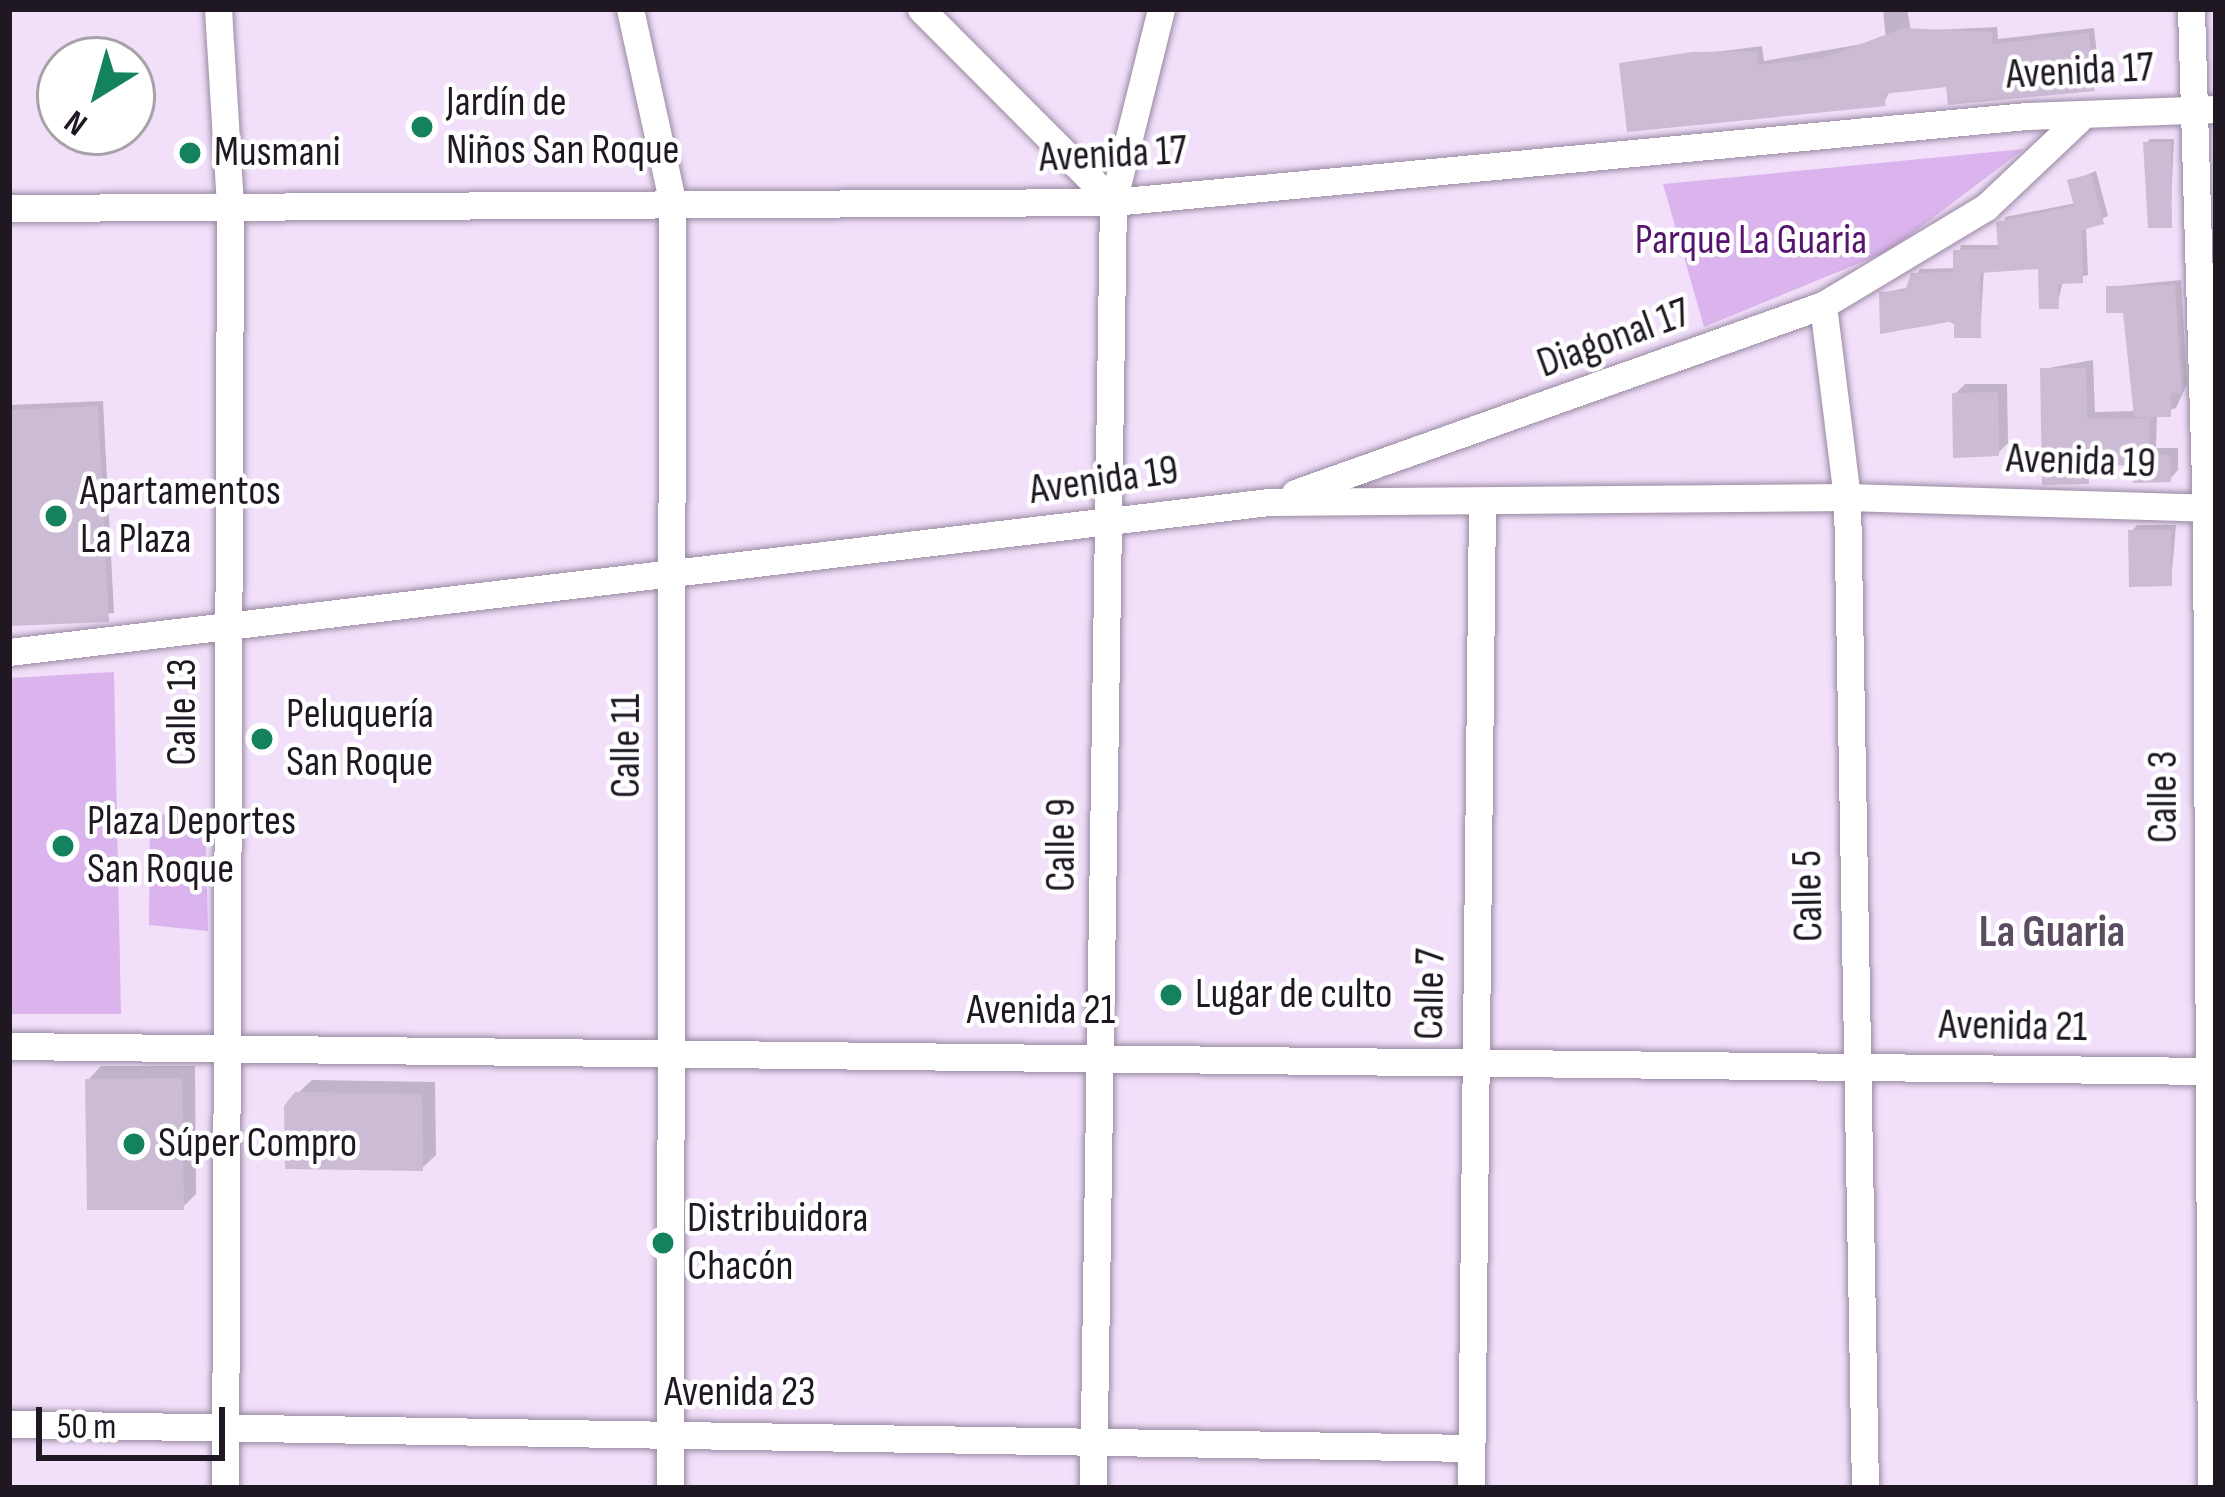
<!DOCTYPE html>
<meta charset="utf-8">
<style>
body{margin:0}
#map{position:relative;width:2225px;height:1497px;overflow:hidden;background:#f2e0fb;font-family:"Sofia Sans Condensed",sans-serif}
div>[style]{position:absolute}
.green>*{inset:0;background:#dbb4ed}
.shadow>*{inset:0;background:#0003}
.building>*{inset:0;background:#ccbbd5}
.roads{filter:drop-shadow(0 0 3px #9989a1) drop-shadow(0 0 3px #9989a1)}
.minor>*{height:27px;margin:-13.5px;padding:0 13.5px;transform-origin:13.5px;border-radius:13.5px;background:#fff}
.dots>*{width:33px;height:33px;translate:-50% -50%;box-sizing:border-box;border:6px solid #fff;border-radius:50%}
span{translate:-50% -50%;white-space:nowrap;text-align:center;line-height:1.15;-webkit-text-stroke:9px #fff;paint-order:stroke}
.street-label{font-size:42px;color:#1f1822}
.poi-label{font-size:42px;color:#1f1822}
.left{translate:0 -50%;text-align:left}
.park-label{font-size:42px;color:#56146e}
.neighbourhood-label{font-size:45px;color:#5b4c62;font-weight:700}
.frame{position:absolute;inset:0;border:12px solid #1f1822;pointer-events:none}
.north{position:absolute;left:36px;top:36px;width:120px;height:120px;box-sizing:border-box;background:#fff;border:3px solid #a5a3a7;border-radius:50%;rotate:217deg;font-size:33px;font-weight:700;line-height:48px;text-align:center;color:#1f1822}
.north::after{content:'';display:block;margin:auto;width:42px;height:54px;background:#14825f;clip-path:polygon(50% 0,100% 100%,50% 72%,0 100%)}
.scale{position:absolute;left:36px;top:1407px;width:189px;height:54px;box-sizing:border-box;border:6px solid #1f1822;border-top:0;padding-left:15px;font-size:36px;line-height:42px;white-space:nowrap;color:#1f1822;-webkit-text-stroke:9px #fff;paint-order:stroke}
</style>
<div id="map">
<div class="green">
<i style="clip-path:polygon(2024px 149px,1889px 251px,1704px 327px,1663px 184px)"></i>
<i style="clip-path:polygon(114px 672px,121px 1014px,9px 1014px,9px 678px)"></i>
<i style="clip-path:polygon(205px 813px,208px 931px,149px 925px,150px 815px)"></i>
</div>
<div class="shadow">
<i style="clip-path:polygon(1883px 9px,1907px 9px,1911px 31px,1997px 27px,1998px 39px,2094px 28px,2100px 82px,1949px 84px,1890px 90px,1884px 103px,1623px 64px,1762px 46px,1764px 61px,1886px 40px)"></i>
<i style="clip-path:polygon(2150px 139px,2174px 139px,2170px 225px,2146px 143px)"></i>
<i style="clip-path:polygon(2096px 171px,2108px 216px,2086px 226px,2088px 275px,2063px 281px,2057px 306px,2041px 266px,1984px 270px,1980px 335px,1882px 293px,1910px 287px,1920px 269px,1956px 268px,1961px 245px,2001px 245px,2005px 217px,2076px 203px,2071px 181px)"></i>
<i style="clip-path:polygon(2181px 280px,2187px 384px,2176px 408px,2157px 414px,2156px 448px,2178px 448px,2178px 470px,2170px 479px,2136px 462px,2096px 463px,2087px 481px,2043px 369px,2093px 360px,2095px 412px,2136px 411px,2125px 310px,2109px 287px)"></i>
<i style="clip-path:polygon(1965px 384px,2007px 384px,2008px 443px,1998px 453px,1955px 394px)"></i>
<i style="clip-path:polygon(103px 401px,114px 613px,9px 623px,9px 405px)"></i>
<i style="clip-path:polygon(2137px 525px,2176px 525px,2171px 583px,2131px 532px)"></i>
<i style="clip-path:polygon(101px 1066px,195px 1066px,196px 1194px,183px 1207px,88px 1080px)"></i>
<i style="clip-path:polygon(312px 1080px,435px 1082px,436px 1155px,422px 1168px,297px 1094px)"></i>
</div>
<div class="building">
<i style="clip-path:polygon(1904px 28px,1992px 32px,1993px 44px,2089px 33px,2095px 91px,1948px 105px,1946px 87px,1884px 94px,1886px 106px,1627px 132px,1619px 63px,1692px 52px,1757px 51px,1758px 65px,1823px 58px)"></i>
<i style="clip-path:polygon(2143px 142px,2171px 142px,2172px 228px,2148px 228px)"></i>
<i style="clip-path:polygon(2091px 174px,2104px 224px,2082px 230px,2083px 283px,2058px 284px,2059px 309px,2039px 309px,2038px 269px,1980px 273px,1981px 338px,1954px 338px,1954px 321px,1880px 334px,1879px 292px,1905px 291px,1911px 273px,1953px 272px,1953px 250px,1998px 249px,1996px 222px,2074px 206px,2067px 180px)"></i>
<i style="clip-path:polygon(2175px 285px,2182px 393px,2171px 393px,2171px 417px,2134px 417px,2123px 313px,2106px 313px,2106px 286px)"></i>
<i style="clip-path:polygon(2040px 368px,2086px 368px,2087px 419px,2150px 418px,2149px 455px,2170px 455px,2171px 482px,2133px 483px,2133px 465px,2088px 466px,2089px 484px,2042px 485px)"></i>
<i style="clip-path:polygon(1998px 392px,1999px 456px,1953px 458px,1952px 393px)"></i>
<i style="clip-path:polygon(98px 406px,109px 622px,9px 626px,9px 410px)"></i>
<i style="clip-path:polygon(2128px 530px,2171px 530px,2172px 586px,2129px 587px)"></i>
<i style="clip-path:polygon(182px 1078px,184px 1210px,87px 1210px,85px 1079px)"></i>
<i style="clip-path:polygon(295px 1092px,422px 1094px,423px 1171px,285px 1169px,284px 1106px)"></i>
</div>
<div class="roads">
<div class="minor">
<i style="left:218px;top:9px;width:197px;rotate:86.5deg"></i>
<i style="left:230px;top:206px;width:1282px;rotate:90.22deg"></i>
<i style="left:630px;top:9px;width:196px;rotate:77.6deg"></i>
<i style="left:672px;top:200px;width:1288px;rotate:90.09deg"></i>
<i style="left:921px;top:9px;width:272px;rotate:45.1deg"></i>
<i style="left:2191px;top:9px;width:499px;rotate:88.3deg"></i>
<i style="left:2206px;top:508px;width:980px;rotate:89.71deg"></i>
<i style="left:9px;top:208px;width:1104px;rotate:-0.31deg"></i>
<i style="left:1113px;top:202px;width:918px;rotate:-5.38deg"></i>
<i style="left:2027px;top:116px;width:189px;rotate:-2.1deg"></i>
<i style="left:1823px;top:305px;width:193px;rotate:82.9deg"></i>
<i style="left:1847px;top:497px;width:991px;rotate:88.96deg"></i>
<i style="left:1295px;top:493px;width:560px;rotate:-19.6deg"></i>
<i style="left:1823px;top:305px;width:190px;rotate:-31deg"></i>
<i style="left:1986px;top:207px;width:127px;rotate:-43.4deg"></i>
<i style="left:9px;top:652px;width:1268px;rotate:-6.79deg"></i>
<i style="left:1268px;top:502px;width:579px;rotate:-0.49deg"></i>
<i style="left:1847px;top:497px;width:369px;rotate:1.7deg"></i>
<i style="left:9px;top:1046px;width:2207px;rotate:0.65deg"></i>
<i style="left:9px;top:1424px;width:1461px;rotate:0.94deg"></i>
<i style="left:1093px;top:1488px;width:1286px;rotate:-89.11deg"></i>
<i style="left:1113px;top:202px;width:199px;rotate:-76deg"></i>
<i style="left:1471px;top:1488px;width:986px;rotate:-89.36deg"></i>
</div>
</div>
<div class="dots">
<i style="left:422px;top:127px;background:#14825f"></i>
<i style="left:190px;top:153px;background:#14825f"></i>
<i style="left:56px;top:516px;background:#14825f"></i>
<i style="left:262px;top:739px;background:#14825f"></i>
<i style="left:63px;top:846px;background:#14825f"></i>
<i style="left:1171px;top:995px;background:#14825f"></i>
<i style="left:134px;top:1144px;background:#14825f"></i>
<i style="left:663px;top:1243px;background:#14825f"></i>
</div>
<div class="street-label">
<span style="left:2080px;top:72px;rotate:-3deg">Avenida 17</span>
<span style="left:1113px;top:155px;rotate:-3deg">Avenida 17</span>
<span style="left:1614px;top:339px;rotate:-20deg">Diagonal 17</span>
<span style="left:2081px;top:462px;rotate:2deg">Avenida 19</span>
<span style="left:1104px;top:481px;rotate:-8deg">Avenida 19</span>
<span style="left:183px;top:712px;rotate:-90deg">Calle 13</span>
<span style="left:627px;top:746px;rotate:-90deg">Calle 11</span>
<span style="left:2164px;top:797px;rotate:-90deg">Calle 3</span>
<span style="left:1062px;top:845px;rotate:-90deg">Calle 9</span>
<span style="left:1809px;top:896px;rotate:-91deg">Calle 5</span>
<span style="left:1431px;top:994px;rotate:-89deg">Calle 7</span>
<span style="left:1041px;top:1011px">Avenida 21</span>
<span style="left:2013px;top:1027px;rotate:1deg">Avenida 21</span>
<span style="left:740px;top:1393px">Avenida 23</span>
</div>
<div class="poi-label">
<span class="left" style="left:446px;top:127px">Jardín de<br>Niños San Roque</span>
<span class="left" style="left:214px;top:153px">Musmani</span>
<span class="left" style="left:80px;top:516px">Apartamentos<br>La Plaza</span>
<span class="left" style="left:286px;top:739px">Peluquería<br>San Roque</span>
<span class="left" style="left:87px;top:846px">Plaza Deportes<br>San Roque</span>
<span class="left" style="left:1195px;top:995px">Lugar de culto</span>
<span class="left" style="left:158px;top:1144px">Súper Compro</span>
<span class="left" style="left:687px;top:1243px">Distribuidora<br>Chacón</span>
</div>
<div class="park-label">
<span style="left:1751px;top:241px">Parque La Guaria</span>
</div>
<div class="neighbourhood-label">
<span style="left:2052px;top:933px">La Guaria</span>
</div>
<div class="frame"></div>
<div class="north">N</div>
<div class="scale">50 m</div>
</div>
